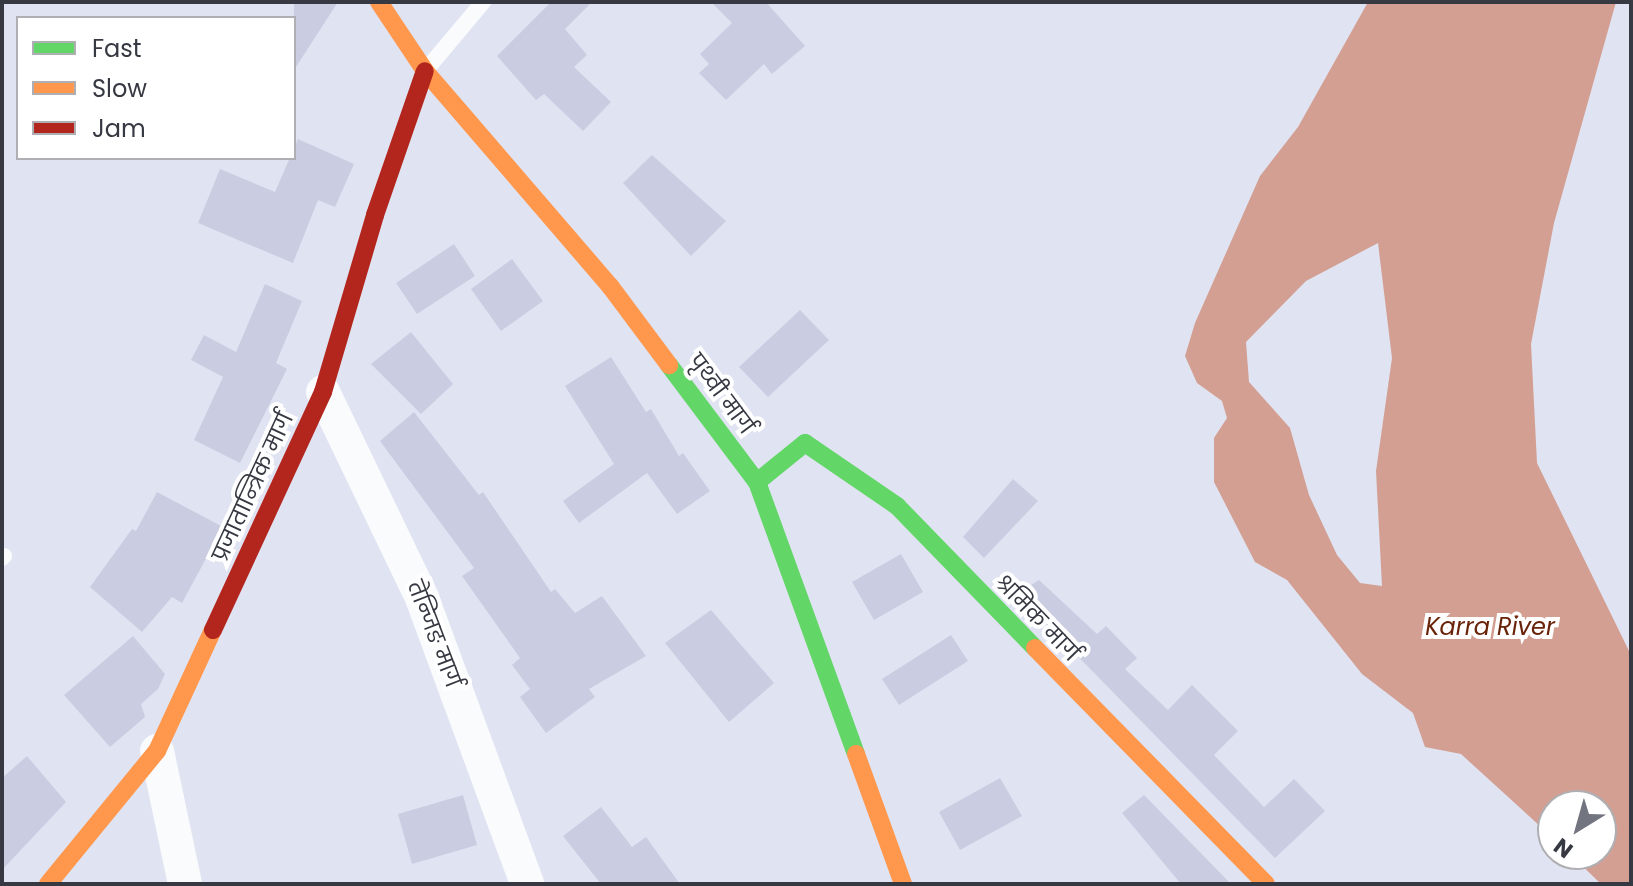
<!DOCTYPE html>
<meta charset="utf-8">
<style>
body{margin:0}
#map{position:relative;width:1633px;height:886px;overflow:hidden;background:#e0e3f1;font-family:Poppins,"Noto Sans Devanagari",sans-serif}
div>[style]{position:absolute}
.water>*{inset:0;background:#d39f92}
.building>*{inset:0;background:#cacde1}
.lane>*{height:16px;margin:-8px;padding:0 8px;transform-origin:8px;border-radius:8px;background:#fafbfd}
.street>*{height:34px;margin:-17px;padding:0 17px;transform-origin:17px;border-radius:17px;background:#fafbfd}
.fast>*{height:18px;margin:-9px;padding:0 9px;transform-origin:9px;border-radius:9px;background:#63d668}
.slow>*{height:18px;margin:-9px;padding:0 9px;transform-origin:9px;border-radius:9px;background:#ff974d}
.jam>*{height:18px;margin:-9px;padding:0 9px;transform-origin:9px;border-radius:9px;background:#b3261e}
span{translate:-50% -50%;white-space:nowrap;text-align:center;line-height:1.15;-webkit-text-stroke:8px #fff;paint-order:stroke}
.street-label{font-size:22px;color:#363842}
.water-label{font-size:24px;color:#682308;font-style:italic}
.frame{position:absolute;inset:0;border:4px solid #363842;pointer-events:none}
.legend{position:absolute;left:16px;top:16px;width:280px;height:144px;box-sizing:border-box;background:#fff;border:2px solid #afafb3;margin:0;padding:10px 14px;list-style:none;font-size:24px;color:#363842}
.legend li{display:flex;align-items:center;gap:16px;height:40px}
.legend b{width:40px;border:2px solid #afafb3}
.north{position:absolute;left:1537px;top:790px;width:80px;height:80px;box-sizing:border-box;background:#fff;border:2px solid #afafb3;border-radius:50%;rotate:217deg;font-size:22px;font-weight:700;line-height:32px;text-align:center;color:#363842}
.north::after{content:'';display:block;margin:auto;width:28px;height:36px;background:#72747f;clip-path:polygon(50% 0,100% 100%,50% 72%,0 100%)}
</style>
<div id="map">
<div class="water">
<i style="clip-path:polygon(evenodd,1368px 2px,1616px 2px,1554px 223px,1531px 344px,1537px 463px,1631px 655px,1631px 884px,1601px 884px,1570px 854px,1601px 854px,1601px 806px,1553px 806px,1553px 838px,1461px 754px,1425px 747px,1413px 713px,1362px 674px,1287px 580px,1255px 562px,1214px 482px,1214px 438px,1227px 418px,1222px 401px,1197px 383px,1185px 356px,1195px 323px,1260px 176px,1298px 127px,1368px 2px,1378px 243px,1392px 358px,1376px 471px,1382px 586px,1360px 583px,1337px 555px,1309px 495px,1290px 428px,1249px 382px,1246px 342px,1306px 281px,1378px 243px)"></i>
</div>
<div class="building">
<i style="clip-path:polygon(294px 2px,338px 2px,294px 70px)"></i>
<i style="clip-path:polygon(551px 2px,592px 2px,565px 29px,587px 55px,574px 67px,611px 102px,583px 131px,544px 94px,536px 100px,497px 56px)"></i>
<i style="clip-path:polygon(711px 2px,766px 2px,805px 46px,772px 74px,764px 64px,726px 100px,699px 73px,709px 64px,700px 54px,732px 23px)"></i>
<i style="clip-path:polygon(298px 139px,354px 164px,335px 207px,318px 200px,293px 263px,198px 223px,220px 169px,275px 192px)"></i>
<i style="clip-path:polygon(652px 155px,726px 221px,691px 256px,623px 183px)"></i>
<i style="clip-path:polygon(454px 244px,475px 276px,417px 314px,396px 283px)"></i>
<i style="clip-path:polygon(512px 259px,543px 301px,501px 331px,471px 289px)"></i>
<i style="clip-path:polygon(265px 284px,302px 301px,276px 363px,287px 369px,240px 463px,194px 440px,223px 377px,191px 360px,204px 335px,236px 352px)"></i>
<i style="clip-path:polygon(800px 310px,829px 340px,768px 397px,739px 367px)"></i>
<i style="clip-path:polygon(411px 332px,453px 384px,421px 414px,371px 364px)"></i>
<i style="clip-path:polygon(611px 357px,646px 412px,651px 409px,679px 456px,683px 453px,710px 491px,677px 514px,647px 473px,579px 523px,563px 501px,614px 464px,565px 386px)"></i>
<i style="clip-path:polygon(414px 412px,479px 495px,483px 492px,551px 592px,555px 589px,575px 613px,602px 596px,646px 656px,589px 689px,595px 697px,546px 733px,520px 697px,530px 689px,512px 665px,520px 658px,462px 576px,474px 568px,380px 441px)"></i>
<i style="clip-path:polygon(1013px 479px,1038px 501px,984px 558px,963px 537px)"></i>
<i style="clip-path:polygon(157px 492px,223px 527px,182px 603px,172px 597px,142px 632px,90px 587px,132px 529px,136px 531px)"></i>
<i style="clip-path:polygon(901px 554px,923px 592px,874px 620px,852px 582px)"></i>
<i style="clip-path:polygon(1039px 580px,1097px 634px,1106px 626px,1137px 658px,1125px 669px,1168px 710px,1192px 685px,1238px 731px,1214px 755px,1264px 807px,1294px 779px,1325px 811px,1275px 858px,1017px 594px)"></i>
<i style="clip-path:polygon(711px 610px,774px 683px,729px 722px,665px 643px)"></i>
<i style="clip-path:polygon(951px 635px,968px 661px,899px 705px,882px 679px)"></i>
<i style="clip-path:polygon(133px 636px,165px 674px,158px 689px,141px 704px,145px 717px,110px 747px,64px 695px)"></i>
<i style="clip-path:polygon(27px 756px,66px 802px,2px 870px,2px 778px)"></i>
<i style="clip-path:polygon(1000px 778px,1022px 816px,960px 850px,939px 812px)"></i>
<i style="clip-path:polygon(463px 795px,477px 845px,412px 864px,398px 814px)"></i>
<i style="clip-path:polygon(1144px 795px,1231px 884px,1181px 884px,1122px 813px)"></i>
<i style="clip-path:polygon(601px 807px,632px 847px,646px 837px,680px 884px,601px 884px,563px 836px)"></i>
</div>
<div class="lane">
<i style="left:426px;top:70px;width:89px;rotate:-50deg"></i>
<i style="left:2px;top:558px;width:3px;rotate:-45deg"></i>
</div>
<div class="street">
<i style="left:323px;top:392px;width:229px;rotate:64.3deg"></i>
<i style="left:422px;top:598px;width:305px;rotate:69.8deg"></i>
<i style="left:157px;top:751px;width:136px;rotate:78.1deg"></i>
</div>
<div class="fast">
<i style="left:669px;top:365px;width:146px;rotate:53.1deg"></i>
<i style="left:757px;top:482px;width:289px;rotate:70deg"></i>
<i style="left:757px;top:482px;width:62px;rotate:-39.1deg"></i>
<i style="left:805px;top:443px;width:112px;rotate:34.4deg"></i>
<i style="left:897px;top:506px;width:198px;rotate:45.8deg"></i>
</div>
<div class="slow">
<i style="left:379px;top:2px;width:83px;rotate:56.3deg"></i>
<i style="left:425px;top:71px;width:284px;rotate:49.3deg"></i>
<i style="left:610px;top:286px;width:99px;rotate:53.2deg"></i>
<i style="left:1035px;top:648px;width:330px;rotate:45.6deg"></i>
<i style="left:856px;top:754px;width:138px;rotate:70.1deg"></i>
<i style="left:48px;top:884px;width:172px;rotate:-50.7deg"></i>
<i style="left:157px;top:751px;width:133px;rotate:-65.2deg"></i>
</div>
<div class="jam">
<i style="left:213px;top:630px;width:262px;rotate:-65.2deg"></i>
<i style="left:323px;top:392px;width:184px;rotate:-73.6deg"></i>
<i style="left:375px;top:215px;width:152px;rotate:-70.9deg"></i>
</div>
<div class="street-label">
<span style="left:721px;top:394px;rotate:53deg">पृथ्वी मार्ग</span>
<span style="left:253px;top:487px;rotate:-65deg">प्रजातान्त्रिक मार्ग</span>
<span style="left:1037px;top:618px;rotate:46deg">श्रमिक मार्ग</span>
<span style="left:434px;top:634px;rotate:69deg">तेन्जिङ मार्ग</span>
</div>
<div class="water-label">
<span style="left:1490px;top:627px">Karra River</span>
</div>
<div class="frame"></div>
<ul class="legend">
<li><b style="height:10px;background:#63d668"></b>Fast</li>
<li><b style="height:10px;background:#ff974d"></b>Slow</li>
<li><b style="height:10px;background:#b3261e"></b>Jam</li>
</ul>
<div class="north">N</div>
</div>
